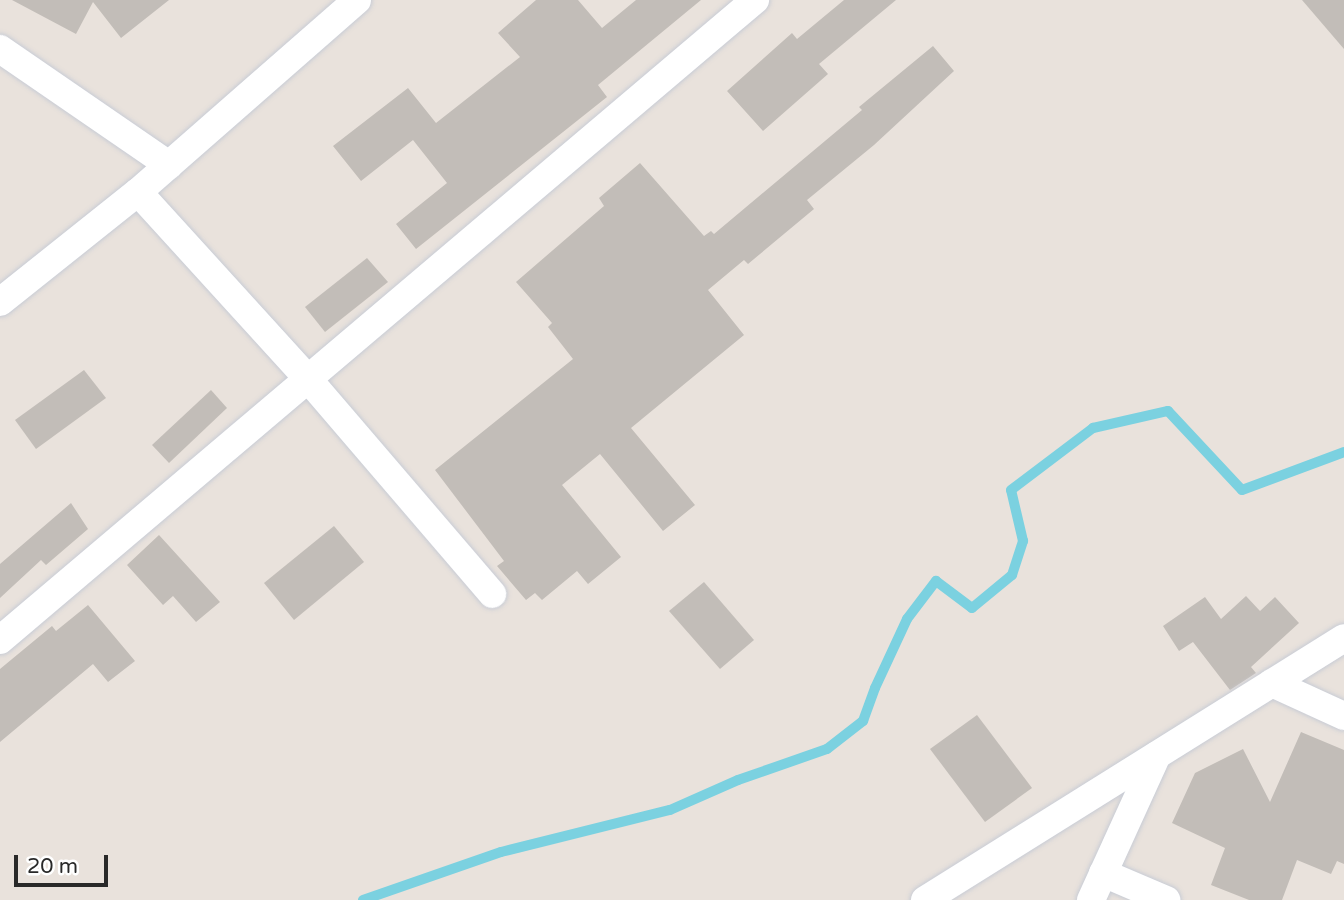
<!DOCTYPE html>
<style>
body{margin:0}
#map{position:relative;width:1344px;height:900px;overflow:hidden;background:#e9e2dc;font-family:"Varela Round",sans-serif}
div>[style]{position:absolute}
.stream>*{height:10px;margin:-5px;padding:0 5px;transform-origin:5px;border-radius:5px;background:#7bd1e0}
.building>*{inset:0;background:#c2bdb8}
.roads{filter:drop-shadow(0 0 2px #c8ccd5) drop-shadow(0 0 2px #c8ccd5)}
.street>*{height:28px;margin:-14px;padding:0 14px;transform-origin:14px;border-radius:14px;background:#fff}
span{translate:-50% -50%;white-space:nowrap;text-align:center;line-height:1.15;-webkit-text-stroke:5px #fff;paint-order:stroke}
.scale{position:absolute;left:14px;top:855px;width:94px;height:32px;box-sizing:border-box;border:4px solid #292929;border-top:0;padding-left:9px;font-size:21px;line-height:24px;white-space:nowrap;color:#292929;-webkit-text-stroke:5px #fff;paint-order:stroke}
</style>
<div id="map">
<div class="stream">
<i style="left:363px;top:900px;width:146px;rotate:-19.2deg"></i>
<i style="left:501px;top:852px;width:174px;rotate:-14deg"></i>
<i style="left:670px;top:810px;width:74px;rotate:-23.8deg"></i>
<i style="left:738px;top:780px;width:94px;rotate:-19.2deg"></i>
<i style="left:827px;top:749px;width:46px;rotate:-37.9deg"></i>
<i style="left:863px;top:721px;width:35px;rotate:-70deg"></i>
<i style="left:875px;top:688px;width:76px;rotate:-65.1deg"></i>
<i style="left:907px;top:619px;width:48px;rotate:-52.7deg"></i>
<i style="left:936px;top:581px;width:45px;rotate:36.9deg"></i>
<i style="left:972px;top:608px;width:52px;rotate:-39.5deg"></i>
<i style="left:1012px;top:575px;width:36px;rotate:-72deg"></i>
<i style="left:1023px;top:541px;width:52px;rotate:-103.2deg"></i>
<i style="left:1011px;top:490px;width:103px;rotate:-37.1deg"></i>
<i style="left:1093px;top:428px;width:77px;rotate:-12.8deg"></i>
<i style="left:1168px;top:411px;width:108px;rotate:46.9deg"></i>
<i style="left:1242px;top:490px;width:109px;rotate:-20.4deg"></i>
</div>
<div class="building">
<i style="clip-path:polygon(12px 0,169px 0,121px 38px,93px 2px,76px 34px)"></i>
<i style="clip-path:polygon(536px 0,578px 0,602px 28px,636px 0,701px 0,598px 85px,607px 97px,416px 249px,396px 224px,447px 183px,413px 140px,361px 181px,333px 146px,408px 88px,436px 123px,520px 57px,498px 33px)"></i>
<i style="clip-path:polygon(844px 0,896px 0,819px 64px,828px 74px,763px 131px,727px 91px,792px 33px,797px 39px)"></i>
<i style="clip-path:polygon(1302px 0,1344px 0,1344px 49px)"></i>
<i style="clip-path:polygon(933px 46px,954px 71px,874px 145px,807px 200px,814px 209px,748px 264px,744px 260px,708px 290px,744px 335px,631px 428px,695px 505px,663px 531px,600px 454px,562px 485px,621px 557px,588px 584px,577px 571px,542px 600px,535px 593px,526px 600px,497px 566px,504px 561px,435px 470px,573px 359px,548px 327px,552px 323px,516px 282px,604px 206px,599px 198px,640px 163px,704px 236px,711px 231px,714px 234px,862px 110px,859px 107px)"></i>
<i style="clip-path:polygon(367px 258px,388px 282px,325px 332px,305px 307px)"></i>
<i style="clip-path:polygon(84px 370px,106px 398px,36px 449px,15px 420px)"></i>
<i style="clip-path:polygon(211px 390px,227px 408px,169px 463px,152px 445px)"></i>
<i style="clip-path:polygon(71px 503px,88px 529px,46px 565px,41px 560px,0 598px,0 564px)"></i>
<i style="clip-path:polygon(334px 526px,364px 562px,294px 620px,264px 583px)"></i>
<i style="clip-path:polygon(159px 535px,220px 602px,196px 622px,173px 596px,163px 605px,127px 565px)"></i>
<i style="clip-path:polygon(704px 582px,754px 640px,720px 669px,669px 611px)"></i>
<i style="clip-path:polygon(1246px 596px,1260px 611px,1275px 597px,1299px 623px,1251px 667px,1256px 673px,1230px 690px,1193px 642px,1179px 651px,1163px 626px,1205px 597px,1221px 619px)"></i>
<i style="clip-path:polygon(88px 605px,135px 661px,108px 682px,93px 664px,0 742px,0 669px,52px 626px,56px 631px)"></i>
<i style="clip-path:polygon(977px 715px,1032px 788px,985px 822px,930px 749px)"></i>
<i style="clip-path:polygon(1301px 732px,1344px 750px,1344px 864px,1337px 861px,1331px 874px,1297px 860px,1282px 900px,1249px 900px,1211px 885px,1225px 848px,1172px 823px,1195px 773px,1243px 749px,1270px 802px)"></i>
</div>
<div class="roads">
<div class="street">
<i style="left:0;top:49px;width:205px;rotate:34.5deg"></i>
<i style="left:138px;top:192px;width:253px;rotate:47.7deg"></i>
<i style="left:308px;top:379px;width:283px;rotate:49.4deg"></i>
<i style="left:0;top:302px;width:176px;rotate:-38.6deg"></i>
<i style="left:138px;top:192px;width:291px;rotate:-41.2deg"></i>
<i style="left:0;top:640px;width:990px;rotate:-40.29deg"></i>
<i style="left:1272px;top:683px;width:79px;rotate:24.6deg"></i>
<i style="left:1103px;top:873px;width:69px;rotate:23.2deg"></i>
<i style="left:925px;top:900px;width:494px;rotate:-32deg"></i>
<i style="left:1091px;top:900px;width:159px;rotate:-65.5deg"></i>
</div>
</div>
<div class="scale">20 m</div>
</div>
